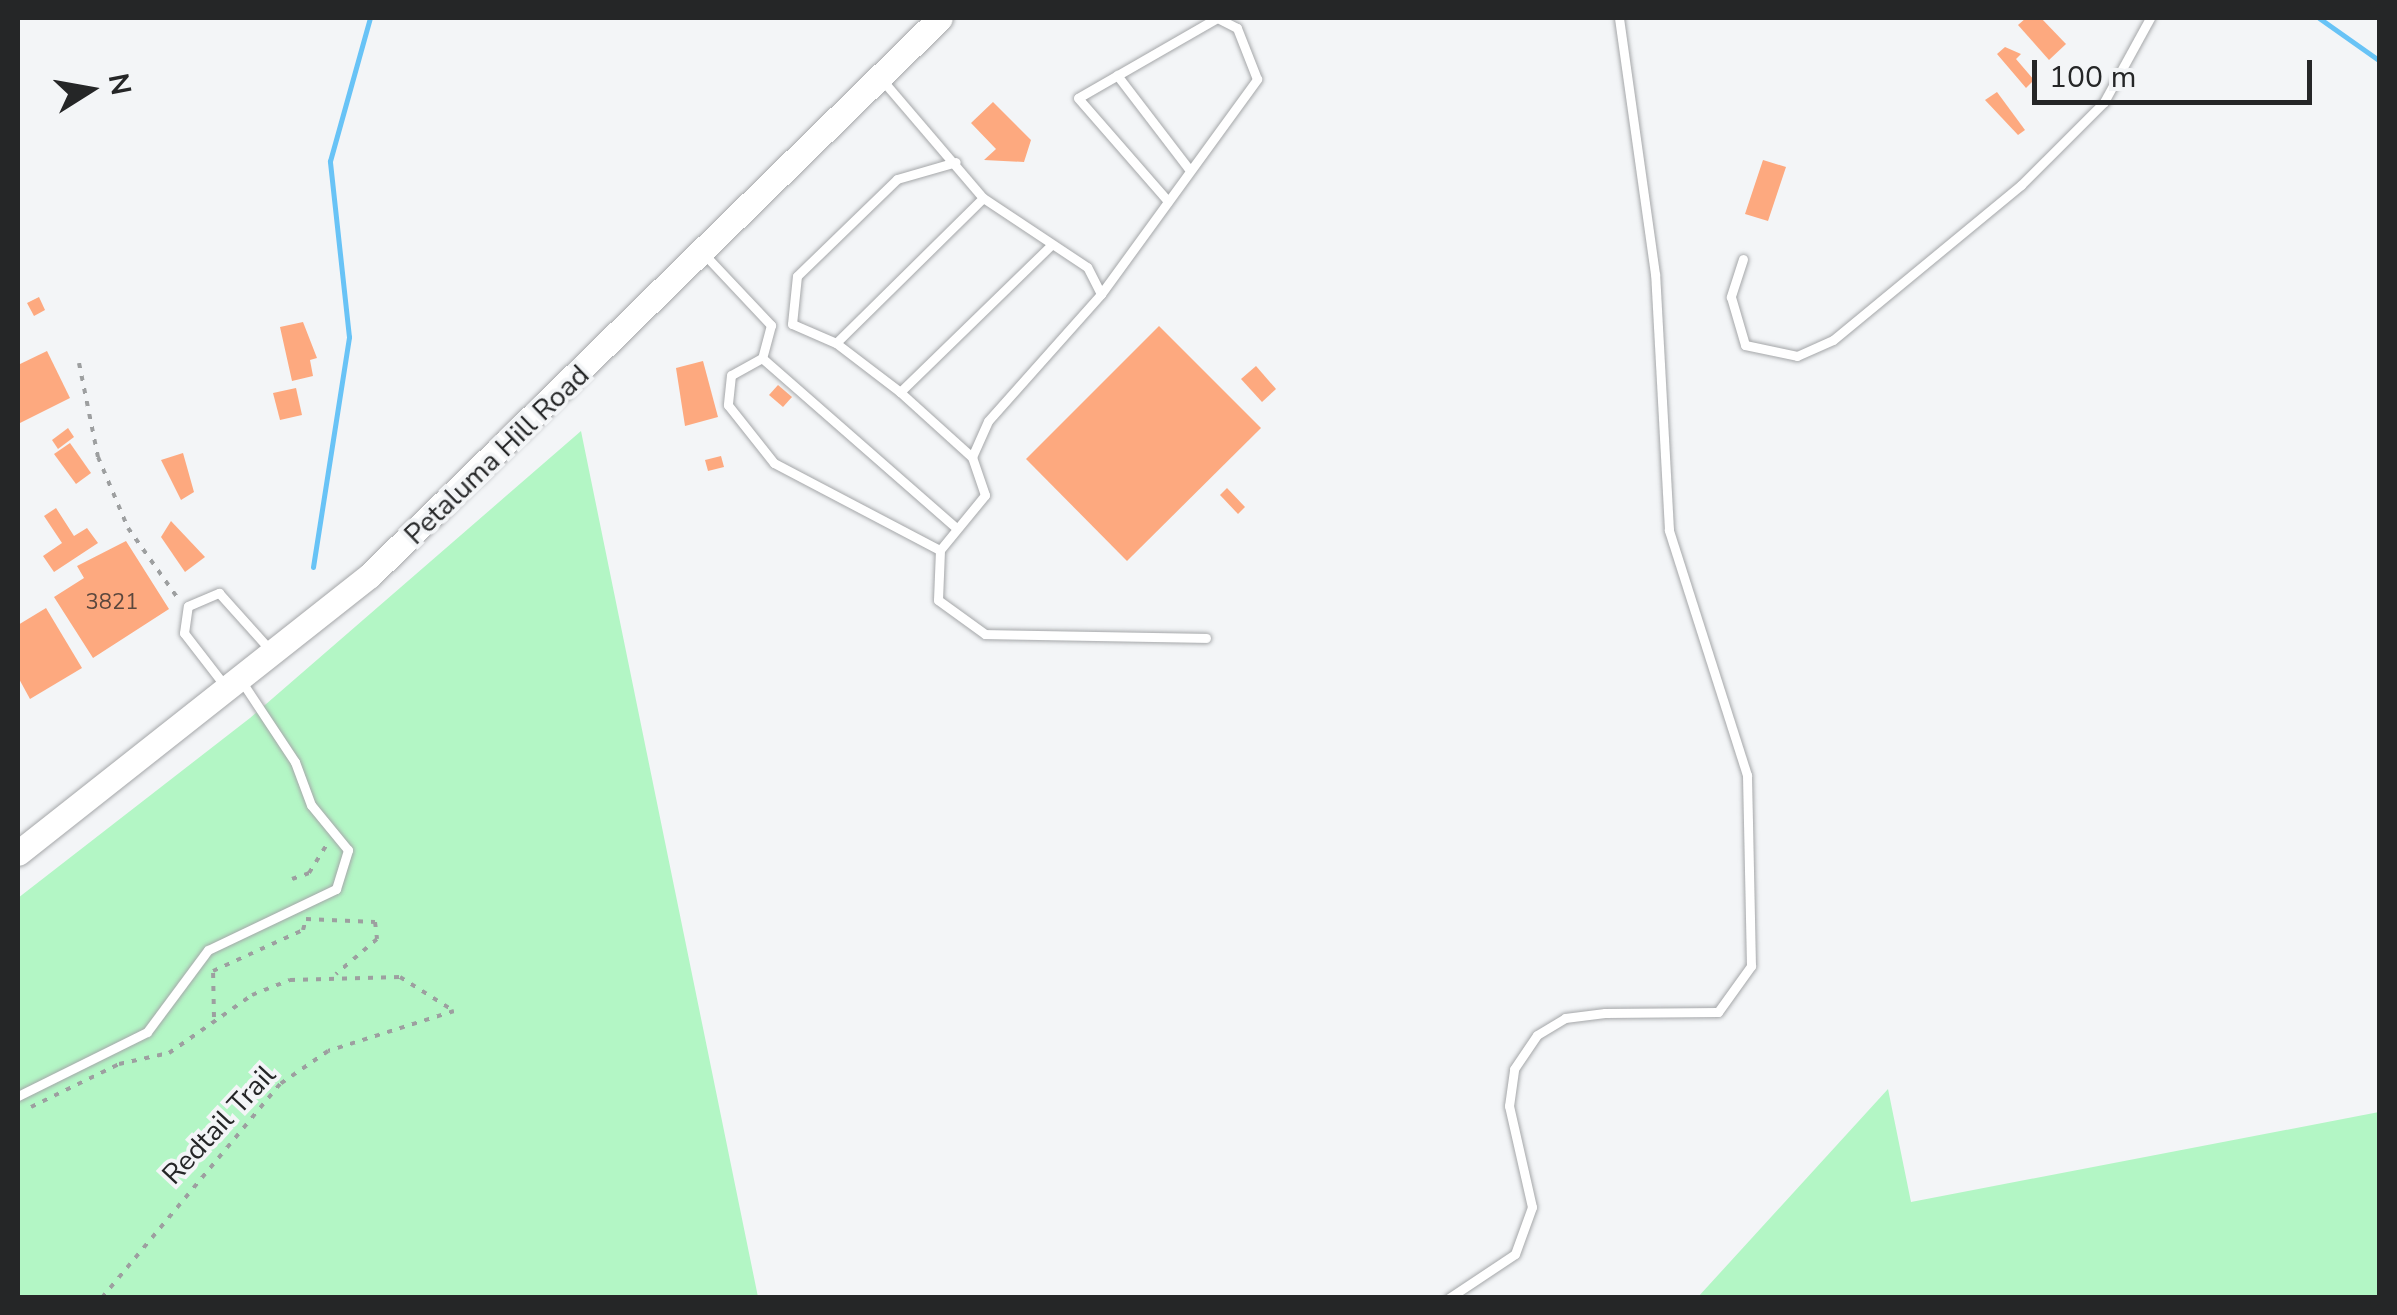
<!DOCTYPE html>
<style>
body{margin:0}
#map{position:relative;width:2397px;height:1315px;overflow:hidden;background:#f3f5f7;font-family:"Nunito Sans",sans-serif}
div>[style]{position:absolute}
.green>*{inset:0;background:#b3f6c5}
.stream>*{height:5px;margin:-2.5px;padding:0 2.5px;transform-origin:2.5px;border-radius:2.5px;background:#68c3f6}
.building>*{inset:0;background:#fda97f}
.path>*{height:4px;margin-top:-2px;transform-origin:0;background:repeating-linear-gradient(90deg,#9d9fa0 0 5px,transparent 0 13px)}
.roads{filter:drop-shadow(0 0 2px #a5a7a9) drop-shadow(0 0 2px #a5a7a9)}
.service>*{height:9px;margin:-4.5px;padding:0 4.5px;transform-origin:4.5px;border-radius:4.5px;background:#fff}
.secondary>*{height:25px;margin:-12.5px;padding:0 12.5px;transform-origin:12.5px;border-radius:12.5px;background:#fff}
span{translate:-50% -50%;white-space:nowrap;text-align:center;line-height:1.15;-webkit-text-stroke:8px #f3f5f7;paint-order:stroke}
.number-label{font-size:22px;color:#5b473d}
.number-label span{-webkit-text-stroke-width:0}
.street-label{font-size:28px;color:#252627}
.frame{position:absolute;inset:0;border:20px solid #252627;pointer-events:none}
.north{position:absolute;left:40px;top:40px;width:100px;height:100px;-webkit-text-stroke:8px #f3f5f7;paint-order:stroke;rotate:79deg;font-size:28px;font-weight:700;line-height:40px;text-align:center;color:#252627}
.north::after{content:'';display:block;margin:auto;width:35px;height:45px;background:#252627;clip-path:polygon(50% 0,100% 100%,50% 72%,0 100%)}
.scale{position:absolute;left:2032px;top:60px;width:280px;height:45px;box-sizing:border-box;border:5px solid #252627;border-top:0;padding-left:12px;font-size:30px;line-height:35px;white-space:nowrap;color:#252627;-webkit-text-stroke:8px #f3f5f7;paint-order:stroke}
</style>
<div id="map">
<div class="green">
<i style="clip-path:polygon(581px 431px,758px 1297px,18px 1298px,18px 898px,250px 718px)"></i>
<i style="clip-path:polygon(1888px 1089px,1911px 1202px,2379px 1112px,2379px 1297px,1698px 1297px)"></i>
</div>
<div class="stream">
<i style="left:2319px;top:18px;width:75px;rotate:35.2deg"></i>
<i style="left:313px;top:567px;width:233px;rotate:-81.1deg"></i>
<i style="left:349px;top:337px;width:177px;rotate:-96.2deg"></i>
<i style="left:330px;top:161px;width:148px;rotate:-74.4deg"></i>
</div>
<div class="building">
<i style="clip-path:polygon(2026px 18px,2041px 18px,2066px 44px,2049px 60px,2018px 25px)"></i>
<i style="clip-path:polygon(2005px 47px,2021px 54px,2016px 59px,2034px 80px,2026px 88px,1997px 54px)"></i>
<i style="clip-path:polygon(1997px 92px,2025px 130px,2018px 135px,1985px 100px)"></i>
<i style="clip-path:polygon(993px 102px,1031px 140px,1024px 162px,984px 160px,996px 149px,971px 123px)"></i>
<i style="clip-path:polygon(1763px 160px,1786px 167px,1768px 221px,1745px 214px)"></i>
<i style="clip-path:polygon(39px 297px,45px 310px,34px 316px,27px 303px)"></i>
<i style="clip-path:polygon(303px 322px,317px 358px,310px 360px,313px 376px,292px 381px,280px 327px)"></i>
<i style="clip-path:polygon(1159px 326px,1261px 428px,1127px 561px,1026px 459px)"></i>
<i style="clip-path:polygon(47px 351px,70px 398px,18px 424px,18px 365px)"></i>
<i style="clip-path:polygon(703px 361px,718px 417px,685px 426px,676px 368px)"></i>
<i style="clip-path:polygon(1256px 366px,1276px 389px,1262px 402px,1241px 379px)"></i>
<i style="clip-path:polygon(778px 385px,792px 397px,783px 407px,769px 395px)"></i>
<i style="clip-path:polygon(296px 388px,302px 415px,280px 420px,273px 393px)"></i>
<i style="clip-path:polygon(68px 428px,74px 437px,58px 449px,52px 440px)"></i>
<i style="clip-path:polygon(70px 443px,91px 473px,76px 484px,54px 454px)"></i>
<i style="clip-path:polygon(183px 453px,194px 492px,181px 500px,161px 460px)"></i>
<i style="clip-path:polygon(721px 456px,724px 467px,708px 471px,705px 460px)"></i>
<i style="clip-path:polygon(1227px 488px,1245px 507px,1238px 514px,1220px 495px)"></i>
<i style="clip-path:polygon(56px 508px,74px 536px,87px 528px,98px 543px,54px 572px,43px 556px,62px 543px,44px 516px)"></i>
<i style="clip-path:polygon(171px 521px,205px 557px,185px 572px,161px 537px)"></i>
<i style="clip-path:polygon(126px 541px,169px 609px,93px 658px,54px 597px,84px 578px,77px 566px)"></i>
<i style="clip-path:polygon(46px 608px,82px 668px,30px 699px,18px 677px,18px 625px)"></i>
</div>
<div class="path">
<i style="left:79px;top:363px;width:96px;rotate:78.6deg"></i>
<i style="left:98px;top:457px;width:77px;rotate:67.1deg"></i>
<i style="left:128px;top:528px;width:85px;rotate:54.6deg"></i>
<i style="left:292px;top:879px;width:18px;rotate:-19deg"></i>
<i style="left:309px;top:873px;width:32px;rotate:-58deg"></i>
<i style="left:306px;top:919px;width:69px;rotate:2.5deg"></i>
<i style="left:375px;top:922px;width:17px;rotate:83deg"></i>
<i style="left:377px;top:939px;width:54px;rotate:139.5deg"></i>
<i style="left:214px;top:1017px;width:46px;rotate:-91.2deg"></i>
<i style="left:213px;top:971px;width:99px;rotate:-24.5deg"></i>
<i style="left:303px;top:930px;width:11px;rotate:-75deg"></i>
<i style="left:31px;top:1107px;width:98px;rotate:-26deg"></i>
<i style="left:119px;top:1064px;width:51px;rotate:-12.4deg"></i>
<i style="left:169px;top:1053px;width:101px;rotate:-34.9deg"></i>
<i style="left:252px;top:995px;width:41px;rotate:-21.5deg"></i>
<i style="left:290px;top:980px;width:110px;rotate:-1.6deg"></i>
<i style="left:400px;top:977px;width:64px;rotate:32.2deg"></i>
<i style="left:454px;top:1011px;width:132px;rotate:162.4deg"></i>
<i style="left:328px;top:1051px;width:58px;rotate:145.5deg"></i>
<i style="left:280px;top:1084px;width:278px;rotate:129.8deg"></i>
</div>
<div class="roads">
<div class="service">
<i style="left:1117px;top:75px;width:117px;rotate:52.6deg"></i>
<i style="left:983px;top:198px;width:206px;rotate:135.4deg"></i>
<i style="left:836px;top:343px;width:81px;rotate:37.4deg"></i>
<i style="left:900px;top:392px;width:211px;rotate:-44.2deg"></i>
<i style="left:704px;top:254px;width:98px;rotate:46.7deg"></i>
<i style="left:771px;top:325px;width:34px;rotate:105deg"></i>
<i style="left:762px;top:358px;width:35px;rotate:151deg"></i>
<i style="left:731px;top:375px;width:30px;rotate:96deg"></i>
<i style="left:728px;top:405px;width:74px;rotate:51.6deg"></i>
<i style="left:774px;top:463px;width:187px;rotate:27.7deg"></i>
<i style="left:940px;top:550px;width:71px;rotate:-50.7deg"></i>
<i style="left:985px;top:495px;width:40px;rotate:-108.9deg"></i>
<i style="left:972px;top:457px;width:39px;rotate:-66deg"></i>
<i style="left:988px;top:421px;width:170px;rotate:-48.3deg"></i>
<i style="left:1101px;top:294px;width:30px;rotate:-117deg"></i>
<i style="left:1087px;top:267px;width:125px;rotate:-146.4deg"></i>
<i style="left:983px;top:198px;width:154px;rotate:-130.5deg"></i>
<i style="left:1743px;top:259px;width:40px;rotate:108deg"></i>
<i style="left:1731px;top:297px;width:50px;rotate:73.7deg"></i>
<i style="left:1745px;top:345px;width:53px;rotate:11.9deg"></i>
<i style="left:1797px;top:356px;width:39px;rotate:-24deg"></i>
<i style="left:1833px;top:340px;width:244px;rotate:-39.5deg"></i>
<i style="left:2021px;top:185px;width:117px;rotate:-45deg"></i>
<i style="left:2104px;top:102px;width:96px;rotate:-61.3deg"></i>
<i style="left:1101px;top:294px;width:266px;rotate:-54deg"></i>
<i style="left:1257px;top:79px;width:55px;rotate:-111.4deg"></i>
<i style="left:1237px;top:28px;width:22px;rotate:-153deg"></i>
<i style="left:1217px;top:18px;width:160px;rotate:150.1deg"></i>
<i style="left:1078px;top:98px;width:137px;rotate:48.9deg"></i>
<i style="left:836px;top:343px;width:48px;rotate:-156.6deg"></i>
<i style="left:792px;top:324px;width:48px;rotate:-84.1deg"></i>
<i style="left:797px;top:276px;width:139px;rotate:-44.1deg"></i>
<i style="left:897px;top:179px;width:61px;rotate:-16.1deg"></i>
<i style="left:762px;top:358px;width:258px;rotate:41.2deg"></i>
<i style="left:900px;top:392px;width:97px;rotate:42.1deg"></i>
<i style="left:940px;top:550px;width:50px;rotate:92.3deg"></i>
<i style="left:938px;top:600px;width:58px;rotate:35.9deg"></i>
<i style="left:985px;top:634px;width:221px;rotate:1deg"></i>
<i style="left:225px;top:686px;width:67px;rotate:-127.7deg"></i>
<i style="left:184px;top:633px;width:27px;rotate:-82deg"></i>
<i style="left:188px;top:606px;width:34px;rotate:-23deg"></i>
<i style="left:219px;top:593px;width:78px;rotate:48.1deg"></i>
<i style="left:18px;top:1096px;width:144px;rotate:-26.4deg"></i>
<i style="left:147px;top:1032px;width:102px;rotate:-53.4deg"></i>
<i style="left:208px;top:950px;width:142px;rotate:-25.5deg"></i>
<i style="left:336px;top:889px;width:41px;rotate:-72.9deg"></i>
<i style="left:348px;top:850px;width:58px;rotate:-129.4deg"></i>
<i style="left:311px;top:805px;width:46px;rotate:-110.4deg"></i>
<i style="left:295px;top:762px;width:100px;rotate:-123.5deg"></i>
<i style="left:1449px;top:1298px;width:79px;rotate:-33.7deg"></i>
<i style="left:1515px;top:1254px;width:50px;rotate:-70.1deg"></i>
<i style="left:1532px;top:1207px;width:104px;rotate:-102.8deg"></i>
<i style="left:1509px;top:1106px;width:37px;rotate:-82deg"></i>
<i style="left:1514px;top:1069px;width:41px;rotate:-55.9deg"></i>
<i style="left:1537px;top:1035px;width:33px;rotate:-31deg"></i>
<i style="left:1565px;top:1018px;width:40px;rotate:-7.1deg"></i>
<i style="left:1605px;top:1013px;width:113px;rotate:-0.5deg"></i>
<i style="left:1718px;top:1012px;width:57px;rotate:-54.3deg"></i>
<i style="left:1751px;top:966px;width:191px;rotate:-91.2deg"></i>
<i style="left:1747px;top:775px;width:257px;rotate:-107.7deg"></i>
<i style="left:1669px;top:530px;width:256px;rotate:-93.1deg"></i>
<i style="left:1655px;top:274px;width:259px;rotate:-98deg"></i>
</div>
<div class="secondary">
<i style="left:18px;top:853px;width:447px;rotate:-38.3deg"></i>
<i style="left:369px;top:576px;width:798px;rotate:-44.34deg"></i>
</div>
</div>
<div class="number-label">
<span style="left:112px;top:603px">3821</span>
</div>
<div class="street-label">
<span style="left:497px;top:455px;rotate:-44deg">Petaluma Hill Road</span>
<span style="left:219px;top:1125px;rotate:-47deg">Redtail Trail</span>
</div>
<div class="frame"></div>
<div class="north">N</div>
<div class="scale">100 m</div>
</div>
